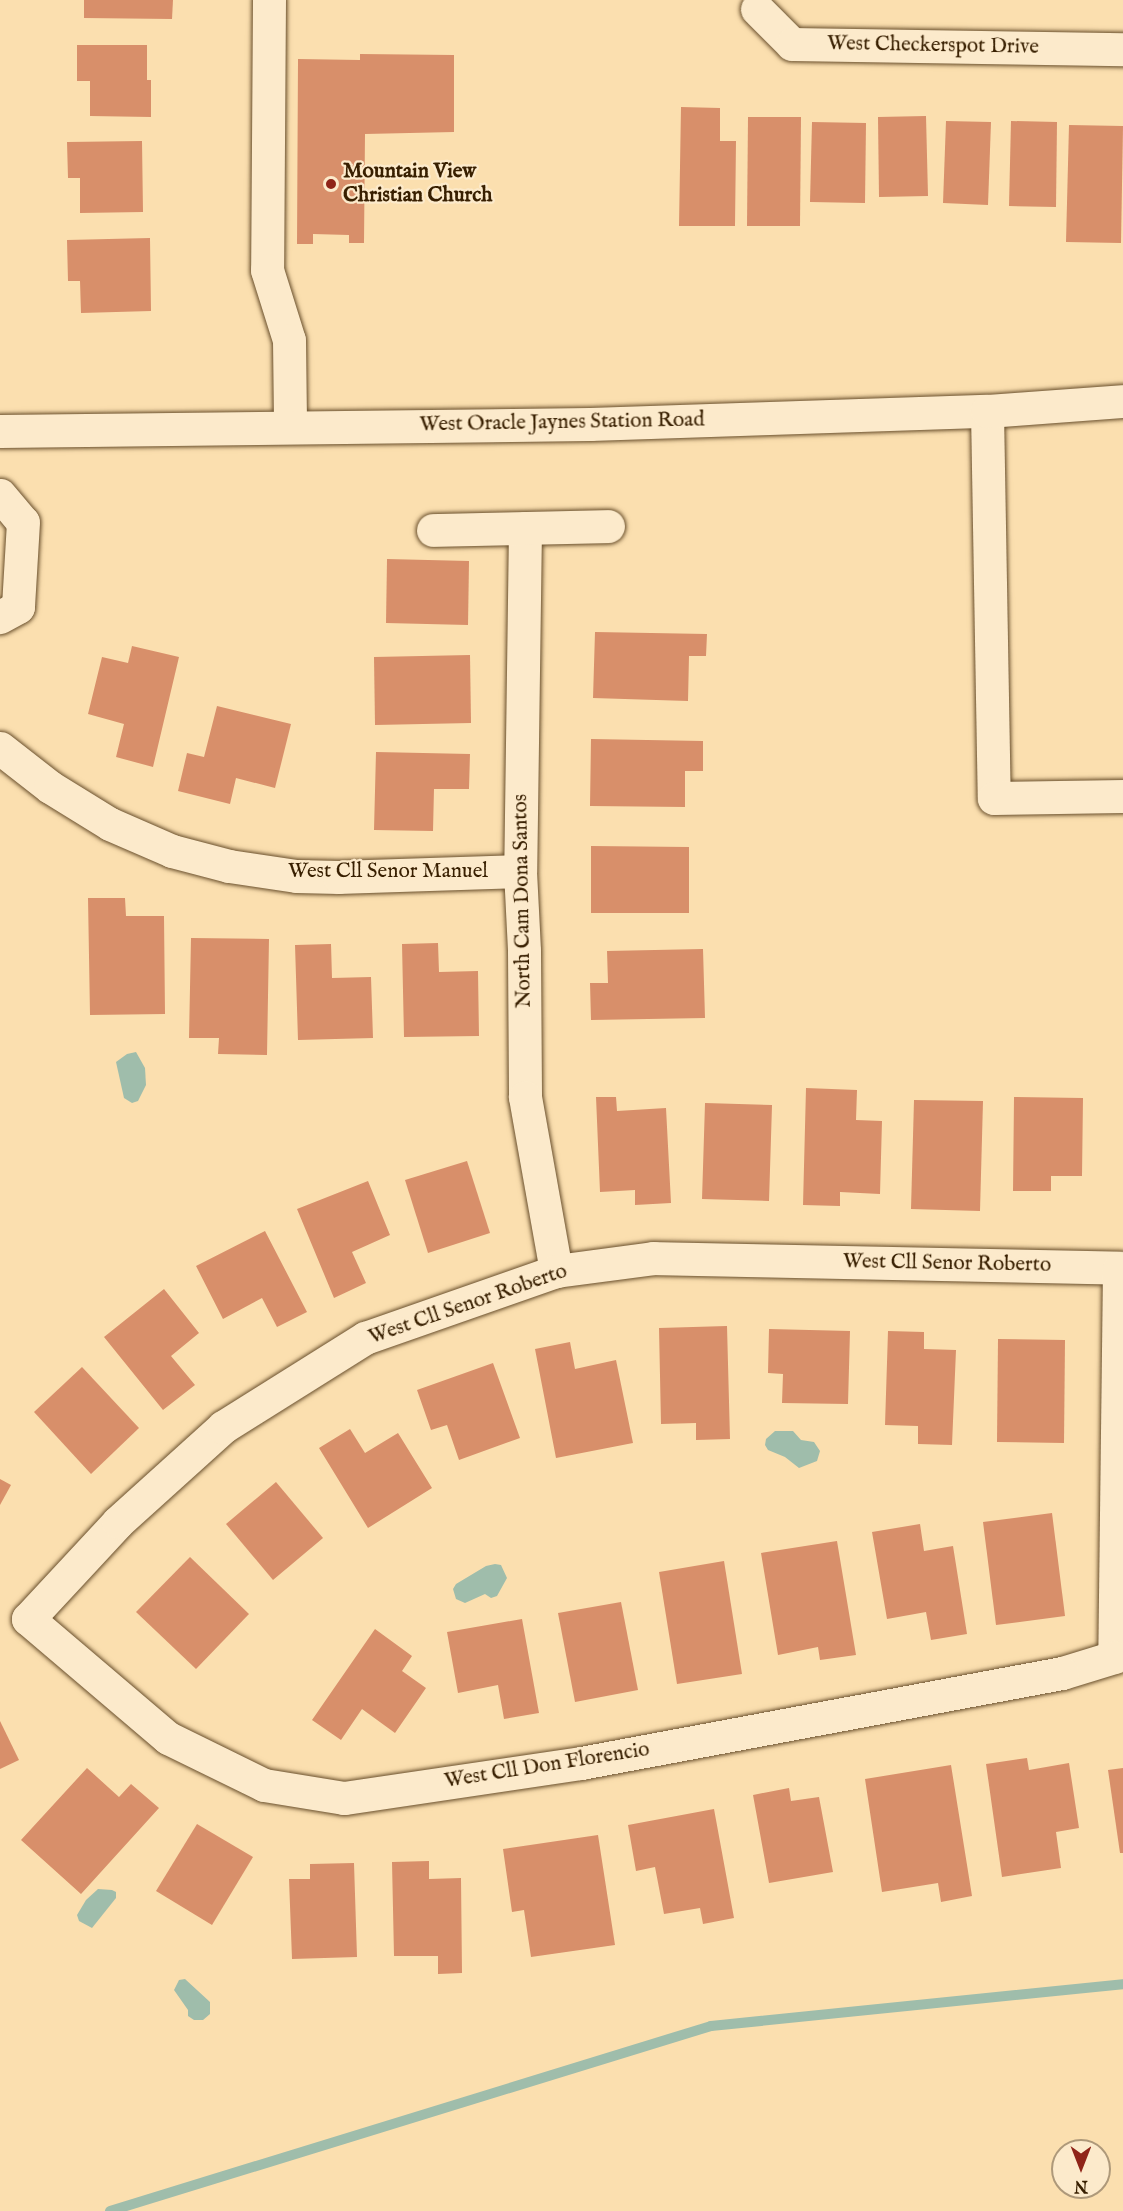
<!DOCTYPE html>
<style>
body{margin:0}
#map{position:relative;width:1123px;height:2211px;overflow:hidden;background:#fbdfaf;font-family:"IM FELL English",serif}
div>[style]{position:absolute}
.water>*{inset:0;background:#9fbdab}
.stream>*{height:10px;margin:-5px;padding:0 5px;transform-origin:5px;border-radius:5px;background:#9fbdab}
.building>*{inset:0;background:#d88f6a}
.roads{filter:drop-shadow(0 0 2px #694f2c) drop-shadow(0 0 2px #694f2c)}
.minor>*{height:33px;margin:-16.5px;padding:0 16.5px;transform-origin:16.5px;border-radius:16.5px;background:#fceacb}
.dots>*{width:16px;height:16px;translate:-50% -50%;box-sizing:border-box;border:3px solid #fceacb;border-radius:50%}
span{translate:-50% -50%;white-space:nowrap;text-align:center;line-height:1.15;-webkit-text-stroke:4.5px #fceacb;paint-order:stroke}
.street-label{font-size:21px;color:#381f00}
.poi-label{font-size:21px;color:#381f00;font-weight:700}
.left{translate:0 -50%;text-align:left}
.north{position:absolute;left:1051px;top:2139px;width:60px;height:60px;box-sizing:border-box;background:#fceacb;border:2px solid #ae997a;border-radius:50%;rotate:180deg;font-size:16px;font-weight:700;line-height:24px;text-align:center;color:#381f00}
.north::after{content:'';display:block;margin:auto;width:21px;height:27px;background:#8f2418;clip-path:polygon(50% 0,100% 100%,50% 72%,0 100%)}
</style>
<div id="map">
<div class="water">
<i style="clip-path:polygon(136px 1052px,145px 1068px,146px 1085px,138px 1101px,132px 1103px,124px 1098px,116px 1062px,127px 1054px)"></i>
<i style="clip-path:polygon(775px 1431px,793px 1431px,801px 1440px,814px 1442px,820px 1451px,817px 1461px,799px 1468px,785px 1457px,768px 1450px,765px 1445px,766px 1439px)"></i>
<i style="clip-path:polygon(495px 1564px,501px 1565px,507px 1578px,497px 1596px,491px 1598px,485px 1594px,465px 1603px,456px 1599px,453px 1589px,456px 1584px,486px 1566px)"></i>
<i style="clip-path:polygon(98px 1889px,112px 1890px,116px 1892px,116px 1898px,92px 1928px,79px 1921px,77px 1915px,86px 1900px)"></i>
<i style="clip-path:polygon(185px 1979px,210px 2002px,210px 2014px,203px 2020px,194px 2020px,188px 2016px,188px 2010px,174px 1990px,179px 1980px)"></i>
</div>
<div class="stream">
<i style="left:110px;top:2211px;width:629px;rotate:-17.11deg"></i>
<i style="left:711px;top:2026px;width:414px;rotate:-5.8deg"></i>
</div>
<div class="building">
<i style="clip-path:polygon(84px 0,173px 0,172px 19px,84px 18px)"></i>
<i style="clip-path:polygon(77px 45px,147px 45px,147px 80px,151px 80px,151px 117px,90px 116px,90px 81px,77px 81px)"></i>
<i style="clip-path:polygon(360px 54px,454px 55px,454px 132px,365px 134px,364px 243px,349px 243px,349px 235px,313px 234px,313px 244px,297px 244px,298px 59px,360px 60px)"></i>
<i style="clip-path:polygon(681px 107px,720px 108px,720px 141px,736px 141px,735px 226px,679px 226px)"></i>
<i style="clip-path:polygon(926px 116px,928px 196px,879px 197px,878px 117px)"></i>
<i style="clip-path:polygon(748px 117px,801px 117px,800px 226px,747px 226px)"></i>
<i style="clip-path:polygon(946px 121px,991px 122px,988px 205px,943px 203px)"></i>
<i style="clip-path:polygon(1011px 121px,1057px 122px,1056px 207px,1009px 206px)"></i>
<i style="clip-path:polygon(812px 122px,866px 123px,865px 203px,810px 202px)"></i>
<i style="clip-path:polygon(1069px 125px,1123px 126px,1121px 243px,1066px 242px)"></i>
<i style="clip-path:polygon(142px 141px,143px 212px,80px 213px,80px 178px,68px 178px,67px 142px)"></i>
<i style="clip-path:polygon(150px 238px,151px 311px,81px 313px,80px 281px,68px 281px,67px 240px)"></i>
<i style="clip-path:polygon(387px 559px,469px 561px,468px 625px,386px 623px)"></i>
<i style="clip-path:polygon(595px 632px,707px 634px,706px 656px,689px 656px,688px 701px,593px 698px)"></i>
<i style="clip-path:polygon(132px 646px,179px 657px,153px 767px,116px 757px,124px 724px,88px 714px,102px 657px,128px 663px)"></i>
<i style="clip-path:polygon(470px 655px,471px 723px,375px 725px,374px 657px)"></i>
<i style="clip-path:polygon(217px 706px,291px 724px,275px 788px,236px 778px,230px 804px,178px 791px,187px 753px,204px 757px)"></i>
<i style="clip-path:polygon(591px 739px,703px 741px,703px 771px,685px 771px,685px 807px,590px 806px)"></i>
<i style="clip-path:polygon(376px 752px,470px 754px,469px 789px,434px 789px,433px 831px,374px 830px)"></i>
<i style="clip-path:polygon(591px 846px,689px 847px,689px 913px,591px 913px)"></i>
<i style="clip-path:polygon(88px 898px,125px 898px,126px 916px,164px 916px,165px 1014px,90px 1015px)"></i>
<i style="clip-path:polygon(191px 938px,269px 939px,267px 1055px,218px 1054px,219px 1038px,189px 1038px)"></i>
<i style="clip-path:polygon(438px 943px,439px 972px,478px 971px,479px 1036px,404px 1037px,402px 944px)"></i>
<i style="clip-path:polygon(331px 944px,332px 978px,371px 977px,373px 1038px,298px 1040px,295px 945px)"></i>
<i style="clip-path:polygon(703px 949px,705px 1018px,591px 1020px,590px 983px,608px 983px,607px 951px)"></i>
<i style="clip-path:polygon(806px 1088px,857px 1090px,856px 1120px,882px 1121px,880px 1194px,840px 1192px,840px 1206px,803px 1205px)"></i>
<i style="clip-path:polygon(596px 1097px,616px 1097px,617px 1111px,666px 1108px,671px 1203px,635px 1205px,635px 1190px,600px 1192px)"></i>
<i style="clip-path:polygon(1014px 1097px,1083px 1098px,1082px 1176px,1051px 1176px,1051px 1191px,1013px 1191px)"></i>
<i style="clip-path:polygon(914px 1100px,983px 1101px,980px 1211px,911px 1209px)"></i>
<i style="clip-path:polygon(705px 1103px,772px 1105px,769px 1201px,702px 1199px)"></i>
<i style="clip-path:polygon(467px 1161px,490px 1233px,428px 1253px,405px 1180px)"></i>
<i style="clip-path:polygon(368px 1181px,390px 1235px,352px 1252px,366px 1283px,334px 1298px,297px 1209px)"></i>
<i style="clip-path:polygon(265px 1231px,307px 1312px,277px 1327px,262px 1298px,223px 1319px,196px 1266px)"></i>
<i style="clip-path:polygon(164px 1289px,199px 1333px,171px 1356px,195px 1385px,163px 1410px,104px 1337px)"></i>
<i style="clip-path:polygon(727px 1326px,730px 1439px,696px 1440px,696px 1423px,661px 1424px,659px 1328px)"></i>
<i style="clip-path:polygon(769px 1329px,850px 1331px,848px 1404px,782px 1403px,783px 1374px,768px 1373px)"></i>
<i style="clip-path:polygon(888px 1331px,924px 1332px,924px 1349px,956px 1350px,952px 1445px,918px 1444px,918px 1426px,885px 1425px)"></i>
<i style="clip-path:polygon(998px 1339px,1065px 1340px,1064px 1443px,997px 1442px)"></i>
<i style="clip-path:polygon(570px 1342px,575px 1369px,616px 1360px,633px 1443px,556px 1458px,535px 1349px)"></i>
<i style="clip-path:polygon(493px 1363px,520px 1438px,459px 1460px,447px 1425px,431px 1430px,417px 1390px)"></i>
<i style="clip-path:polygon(82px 1367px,139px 1428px,91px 1474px,34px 1412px)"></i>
<i style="clip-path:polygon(350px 1429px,365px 1453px,398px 1433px,432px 1488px,368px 1528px,319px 1448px)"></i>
<i style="clip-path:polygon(0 1479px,11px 1485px,0 1505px)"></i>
<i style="clip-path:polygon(276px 1482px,323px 1538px,273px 1580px,226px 1524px)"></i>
<i style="clip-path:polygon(1052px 1513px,1065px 1616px,996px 1625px,983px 1522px)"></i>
<i style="clip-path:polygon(920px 1524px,924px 1551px,953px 1546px,967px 1634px,931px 1640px,926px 1612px,887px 1619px,872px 1532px)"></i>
<i style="clip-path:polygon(837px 1541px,856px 1655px,820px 1660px,818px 1647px,778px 1655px,761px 1553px)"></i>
<i style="clip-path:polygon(190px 1557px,249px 1614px,196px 1669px,136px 1612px)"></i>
<i style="clip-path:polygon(724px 1561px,742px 1674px,677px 1684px,659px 1572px)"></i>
<i style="clip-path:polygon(621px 1602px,638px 1690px,575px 1702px,558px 1613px)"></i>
<i style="clip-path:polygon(522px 1619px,539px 1713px,504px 1719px,498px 1685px,458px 1693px,447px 1632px)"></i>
<i style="clip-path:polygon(375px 1629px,412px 1656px,402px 1671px,426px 1688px,395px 1733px,362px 1709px,341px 1740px,312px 1720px)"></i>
<i style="clip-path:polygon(0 1721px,19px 1760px,0 1769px)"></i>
<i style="clip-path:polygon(1027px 1758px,1029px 1770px,1069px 1763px,1079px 1828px,1056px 1832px,1061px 1868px,1002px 1877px,986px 1764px)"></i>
<i style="clip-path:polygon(951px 1765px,972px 1896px,941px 1902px,938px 1883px,882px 1892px,865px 1779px)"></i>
<i style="clip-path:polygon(87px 1768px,119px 1797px,131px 1784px,159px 1808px,81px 1894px,21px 1840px)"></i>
<i style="clip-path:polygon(1123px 1768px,1123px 1853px,1120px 1853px,1108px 1770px)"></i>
<i style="clip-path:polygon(789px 1788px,791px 1801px,819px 1797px,833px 1872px,769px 1883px,753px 1795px)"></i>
<i style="clip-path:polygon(714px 1809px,734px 1918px,703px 1924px,700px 1908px,664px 1914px,655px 1867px,636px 1871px,628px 1825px)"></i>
<i style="clip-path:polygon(197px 1824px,253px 1857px,212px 1925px,156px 1891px)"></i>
<i style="clip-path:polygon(598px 1835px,615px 1945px,531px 1957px,524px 1910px,512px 1912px,503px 1849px)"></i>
<i style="clip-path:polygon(429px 1861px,429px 1879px,461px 1878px,462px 1973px,438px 1974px,438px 1956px,394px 1956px,392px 1862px)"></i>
<i style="clip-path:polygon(354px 1863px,357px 1957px,292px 1959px,289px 1879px,310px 1879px,310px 1864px)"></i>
</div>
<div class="roads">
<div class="minor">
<i style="left:269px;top:0;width:270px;rotate:90.4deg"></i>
<i style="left:267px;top:270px;width:73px;rotate:72.6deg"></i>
<i style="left:289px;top:340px;width:87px;rotate:89.3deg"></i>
<i style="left:757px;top:9px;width:49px;rotate:45deg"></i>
<i style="left:792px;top:44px;width:331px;rotate:0.9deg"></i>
<i style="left:987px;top:411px;width:387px;rotate:89deg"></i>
<i style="left:994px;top:798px;width:129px;rotate:-0.9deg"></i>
<i style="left:0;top:431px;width:590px;rotate:-0.68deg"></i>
<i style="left:590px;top:424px;width:397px;rotate:-1.9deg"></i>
<i style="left:987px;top:411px;width:136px;rotate:-4.2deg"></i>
<i style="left:0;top:495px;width:35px;rotate:50deg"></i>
<i style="left:23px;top:522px;width:85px;rotate:93.4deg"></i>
<i style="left:18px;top:607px;width:21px;rotate:151deg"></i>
<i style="left:525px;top:528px;width:343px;rotate:90.8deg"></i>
<i style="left:520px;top:871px;width:80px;rotate:87.1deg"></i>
<i style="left:524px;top:951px;width:146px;rotate:89.6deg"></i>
<i style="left:525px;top:1097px;width:177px;rotate:79.9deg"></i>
<i style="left:433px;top:530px;width:175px;rotate:-1.3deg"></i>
<i style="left:0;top:748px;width:63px;rotate:38deg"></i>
<i style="left:50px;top:787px;width:70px;rotate:31.7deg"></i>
<i style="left:110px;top:824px;width:68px;rotate:23.5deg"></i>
<i style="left:172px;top:851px;width:59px;rotate:14.7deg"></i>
<i style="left:229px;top:866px;width:68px;rotate:8.5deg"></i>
<i style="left:296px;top:876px;width:43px;rotate:1.3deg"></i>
<i style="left:339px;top:877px;width:181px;rotate:-1.9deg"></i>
<i style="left:653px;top:1258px;width:466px;rotate:1.2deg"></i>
<i style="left:1119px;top:1268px;width:389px;rotate:90.7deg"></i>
<i style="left:1114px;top:1657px;width:54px;rotate:162.9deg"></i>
<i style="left:1062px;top:1673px;width:489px;rotate:169.4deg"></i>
<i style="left:581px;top:1763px;width:240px;rotate:171.6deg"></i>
<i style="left:344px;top:1798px;width:81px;rotate:-170.8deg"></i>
<i style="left:264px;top:1785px;width:107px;rotate:-153.9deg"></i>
<i style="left:168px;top:1738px;width:184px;rotate:-139.6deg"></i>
<i style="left:28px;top:1619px;width:132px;rotate:-47.1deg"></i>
<i style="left:118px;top:1522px;width:142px;rotate:-42.1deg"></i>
<i style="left:223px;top:1427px;width:168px;rotate:-32.1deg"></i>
<i style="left:365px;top:1338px;width:202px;rotate:-19.3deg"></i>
<i style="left:556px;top:1271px;width:98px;rotate:-7.6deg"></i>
</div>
</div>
<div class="dots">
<i style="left:331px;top:184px;background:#8f2418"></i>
</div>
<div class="street-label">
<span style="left:933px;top:46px;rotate:1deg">West Checkerspot Drive</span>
<span style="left:562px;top:423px;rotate:-1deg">West Oracle Jaynes Station Road</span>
<span style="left:388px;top:872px">West Cll Senor Manuel</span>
<span style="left:523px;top:901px;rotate:-91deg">North Cam Dona Santos</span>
<span style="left:947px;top:1264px;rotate:1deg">West Cll Senor Roberto</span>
<span style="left:468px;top:1305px;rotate:-19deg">West Cll Senor Roberto</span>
<span style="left:547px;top:1766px;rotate:-9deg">West Cll Don Florencio</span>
</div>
<div class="poi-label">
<span class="left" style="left:343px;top:184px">Mountain View<br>Christian Church</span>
</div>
<div class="north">N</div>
</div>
